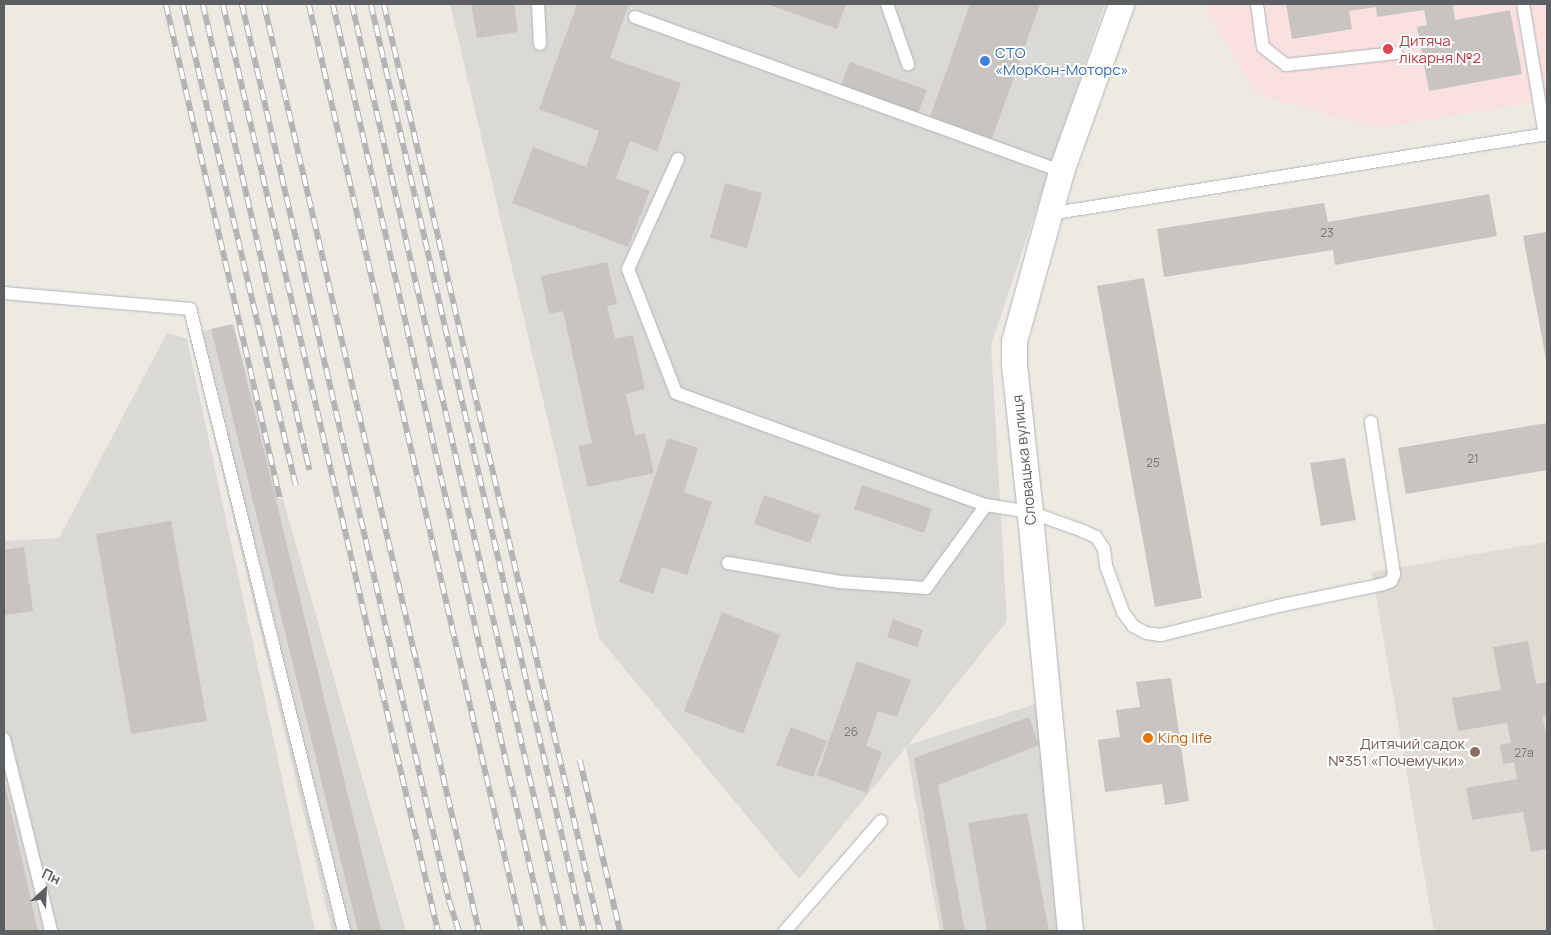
<!DOCTYPE html>
<meta charset="utf-8">
<style>
body{margin:0}
#map{position:relative;width:1551px;height:935px;overflow:hidden;background:#eceae3;font-family:Manrope,sans-serif}
div>[style]{position:absolute}
.industrial>*{inset:0;background:#dbd9d5}
.education>*{inset:0;background:#dfdbd5}
.medical>*{inset:0;background:#f8e1e0}
.building>*{inset:0;background:#c8c5c0}
.roads{filter:drop-shadow(0 0 1px #b1b4b7) drop-shadow(0 0 1px #b1b4b7)}
.lane>*{height:12px;margin:-6px;padding:0 6px;transform-origin:6px;border-radius:6px;background:#fff}
.street>*{height:25px;margin:-12.5px;padding:0 12.5px;transform-origin:12.5px;border-radius:12.5px;background:#fff}
.rail>*{height:5.5px;margin-top:-2.75px;transform-origin:0;background:repeating-linear-gradient(90deg,#fff 0 11px,#b1b2b2 0 22px);box-sizing:border-box;border-block:1px solid #b1b2b2}
.dots>*{width:14px;height:14px;translate:-50% -50%;box-sizing:border-box;border:2px solid #fff;border-radius:50%}
span{translate:-50% -50%;white-space:nowrap;text-align:center;line-height:1.15;-webkit-text-stroke:4px #fff;paint-order:stroke}
.number-label{font-size:12px;color:#76787a}
.number-label span{-webkit-text-stroke-width:0}
.health-label{font-size:15px;color:#be3a42}
.left{translate:0 -50%;text-align:left}
.shop-label{font-size:15px;color:#366cbe}
.street-label{font-size:15px;color:#5b5f62}
.food-label{font-size:15px;color:#c56008}
.education-label{font-size:15px;color:#785e54}
.right{translate:-100% -50%;text-align:right}
.frame{position:absolute;inset:0;border:5px solid #5b5f62;pointer-events:none}
.north{position:absolute;left:20px;top:865px;width:50px;height:50px;-webkit-text-stroke:4px #fff;paint-order:stroke;rotate:25deg;font-size:14px;font-weight:700;line-height:20px;text-align:center;color:#5b5f62}
.north::after{content:'';display:block;margin:auto;width:18px;height:22px;background:#5b5f62;clip-path:polygon(50% 0,100% 100%,50% 72%,0 100%)}
</style>
<div id="map">
<div class="industrial">
<i style="clip-path:polygon(450px 4px,1105px 4px,991px 345px,1007px 621px,908px 745px,1039px 703px,1079px 931px,940px 931px,906px 747px,799px 879px,599px 638px)"></i>
<i style="clip-path:polygon(233px 324px,406px 931px,332px 931px,189px 334px)"></i>
<i style="clip-path:polygon(167px 333px,187px 339px,315px 931px,4px 931px,4px 541px,59px 538px)"></i>
</div>
<div class="education">
<i style="clip-path:polygon(1547px 542px,1547px 931px,1434px 931px,1372px 572px)"></i>
</div>
<div class="medical">
<i style="clip-path:polygon(1203px 4px,1547px 4px,1547px 101px,1375px 128px,1255px 94px)"></i>
</div>
<div class="building">
<i style="clip-path:polygon(471px 4px,514px 4px,518px 32px,477px 38px)"></i>
<i style="clip-path:polygon(577px 4px,629px 4px,610px 58px,681px 83px,657px 151px,630px 141px,616px 178px,650px 191px,628px 247px,512px 203px,533px 147px,586px 167px,599px 131px,539px 109px)"></i>
<i style="clip-path:polygon(767px 4px,846px 4px,837px 29px)"></i>
<i style="clip-path:polygon(970px 4px,1040px 4px,992px 139px,930px 117px)"></i>
<i style="clip-path:polygon(1286px 4px,1461px 4px,1453px 6px,1455px 20px,1510px 10px,1522px 74px,1429px 91px,1417px 27px,1427px 25px,1424px 10px,1377px 17px,1376px 7px,1349px 11px,1352px 29px,1292px 39px)"></i>
<i style="clip-path:polygon(850px 62px,927px 90px,918px 113px,841px 85px)"></i>
<i style="clip-path:polygon(725px 183px,762px 193px,747px 248px,710px 238px)"></i>
<i style="clip-path:polygon(1489px 194px,1497px 236px,1335px 265px,1333px 250px,1164px 277px,1157px 229px,1324px 203px,1328px 222px)"></i>
<i style="clip-path:polygon(1547px 232px,1547px 359px,1546px 359px,1523px 236px)"></i>
<i style="clip-path:polygon(607px 262px,617px 304px,607px 306px,615px 339px,633px 335px,645px 389px,626px 394px,635px 436px,645px 433px,654px 473px,588px 487px,578px 446px,592px 443px,563px 311px,549px 314px,541px 276px)"></i>
<i style="clip-path:polygon(1144px 278px,1202px 598px,1155px 607px,1097px 286px)"></i>
<i style="clip-path:polygon(233px 324px,381px 931px,358px 931px,211px 329px)"></i>
<i style="clip-path:polygon(1547px 423px,1547px 470px,1406px 494px,1398px 448px)"></i>
<i style="clip-path:polygon(668px 438px,698px 448px,684px 492px,712px 502px,687px 575px,662px 567px,653px 594px,619px 582px)"></i>
<i style="clip-path:polygon(1345px 458px,1356px 520px,1321px 526px,1310px 463px)"></i>
<i style="clip-path:polygon(862px 485px,932px 509px,924px 533px,854px 509px)"></i>
<i style="clip-path:polygon(764px 495px,820px 515px,810px 543px,754px 524px)"></i>
<i style="clip-path:polygon(171px 521px,207px 721px,131px 734px,96px 534px)"></i>
<i style="clip-path:polygon(24px 547px,33px 611px,4px 615px,4px 550px)"></i>
<i style="clip-path:polygon(722px 612px,780px 635px,743px 734px,684px 711px)"></i>
<i style="clip-path:polygon(893px 619px,923px 630px,917px 647px,887px 637px)"></i>
<i style="clip-path:polygon(1528px 641px,1536px 684px,1547px 682px,1547px 716px,1542px 717px,1547px 736px,1547px 849px,1531px 852px,1523px 812px,1472px 820px,1466px 788px,1517px 779px,1514px 762px,1503px 764px,1500px 745px,1511px 743px,1507px 723px,1458px 731px,1452px 698px,1501px 690px,1493px 647px)"></i>
<i style="clip-path:polygon(857px 661px,911px 680px,897px 717px,878px 711px,866px 746px,882px 752px,867px 793px,817px 775px)"></i>
<i style="clip-path:polygon(1171px 678px,1189px 801px,1165px 805px,1162px 784px,1105px 792px,1098px 740px,1120px 737px,1116px 710px,1140px 707px,1136px 682px)"></i>
<i style="clip-path:polygon(1029px 717px,1039px 745px,938px 785px,965px 931px,944px 931px,914px 758px)"></i>
<i style="clip-path:polygon(791px 727px,827px 741px,813px 777px,776px 765px)"></i>
<i style="clip-path:polygon(4px 784px,5px 784px,38px 931px,4px 931px)"></i>
<i style="clip-path:polygon(1027px 813px,1049px 931px,987px 931px,968px 823px)"></i>
</div>
<div class="roads">
<div class="lane">
<i style="left:538px;top:4px;width:40px;rotate:87.1deg"></i>
<i style="left:887px;top:4px;width:64px;rotate:70.7deg"></i>
<i style="left:1257px;top:4px;width:43px;rotate:82.1deg"></i>
<i style="left:1263px;top:47px;width:29px;rotate:38deg"></i>
<i style="left:1286px;top:65px;width:111px;rotate:-6.2deg"></i>
<i style="left:1523px;top:4px;width:133px;rotate:80.5deg"></i>
<i style="left:635px;top:17px;width:453px;rotate:19.9deg"></i>
<i style="left:678px;top:159px;width:121px;rotate:114.4deg"></i>
<i style="left:628px;top:269px;width:133px;rotate:68.8deg"></i>
<i style="left:676px;top:393px;width:330px;rotate:19.9deg"></i>
<i style="left:986px;top:505px;width:45px;rotate:9deg"></i>
<i style="left:1030px;top:512px;width:56px;rotate:19.7deg"></i>
<i style="left:1083px;top:531px;width:14px;rotate:25deg"></i>
<i style="left:1096px;top:537px;width:14px;rotate:56deg"></i>
<i style="left:1104px;top:549px;width:17px;rotate:83deg"></i>
<i style="left:1106px;top:566px;width:49px;rotate:69.7deg"></i>
<i style="left:1123px;top:612px;width:17px;rotate:54deg"></i>
<i style="left:1133px;top:626px;width:15px;rotate:28deg"></i>
<i style="left:1146px;top:633px;width:15px;rotate:8deg"></i>
<i style="left:1161px;top:635px;width:121px;rotate:-13.9deg"></i>
<i style="left:1278px;top:606px;width:108px;rotate:-11.7deg"></i>
<i style="left:1384px;top:584px;width:8px;rotate:-23deg"></i>
<i style="left:1391px;top:581px;width:8px;rotate:-67deg"></i>
<i style="left:1394px;top:574px;width:154px;rotate:-98.6deg"></i>
<i style="left:1049px;top:214px;width:504px;rotate:-9.13deg"></i>
<i style="left:4px;top:293px;width:187px;rotate:4.9deg"></i>
<i style="left:190px;top:309px;width:641px;rotate:76.09deg"></i>
<i style="left:728px;top:563px;width:114px;rotate:9.6deg"></i>
<i style="left:840px;top:582px;width:86px;rotate:4deg"></i>
<i style="left:926px;top:588px;width:102px;rotate:-54.1deg"></i>
<i style="left:4px;top:739px;width:198px;rotate:76.2deg"></i>
<i style="left:785px;top:931px;width:146px;rotate:-48.9deg"></i>
</div>
<div class="street">
<i style="left:1070px;top:931px;width:421px;rotate:-95.5deg"></i>
<i style="left:1030px;top:512px;width:148px;rotate:-96.2deg"></i>
<i style="left:1014px;top:365px;width:24px;rotate:-90deg"></i>
<i style="left:1014px;top:341px;width:176px;rotate:-74.5deg"></i>
<i style="left:1061px;top:171px;width:177px;rotate:-70.2deg"></i>
</div>
</div>
<div class="rail">
<i style="left:166px;top:4px;width:507px;rotate:77.01deg"></i>
<i style="left:183px;top:4px;width:494px;rotate:76.8deg"></i>
<i style="left:203px;top:4px;width:478px;rotate:77.1deg"></i>
<i style="left:223px;top:4px;width:952px;rotate:76.94deg"></i>
<i style="left:242px;top:4px;width:920px;rotate:76.99deg"></i>
<i style="left:449px;top:900px;width:33px;rotate:72deg"></i>
<i style="left:264px;top:4px;width:952px;rotate:76.94deg"></i>
<i style="left:309px;top:4px;width:951px;rotate:77.06deg"></i>
<i style="left:333px;top:4px;width:951px;rotate:77.12deg"></i>
<i style="left:352px;top:4px;width:951px;rotate:77.06deg"></i>
<i style="left:371px;top:4px;width:951px;rotate:77.06deg"></i>
<i style="left:384px;top:4px;width:952px;rotate:76.88deg"></i>
<i style="left:580px;top:760px;width:176px;rotate:76.8deg"></i>
</div>
<div class="dots">
<i style="left:1388px;top:49px;background:#e0444e"></i>
<i style="left:985px;top:61px;background:#3f7fe0"></i>
<i style="left:1148px;top:738px;background:#e8710a"></i>
<i style="left:1475px;top:752px;background:#8d6e63"></i>
</div>
<div class="number-label">
<span style="left:1327px;top:233px">23</span>
<span style="left:1473px;top:459px">21</span>
<span style="left:1153px;top:463px">25</span>
<span style="left:851px;top:732px">26</span>
<span style="left:1524px;top:753px">27а</span>
</div>
<div class="health-label">
<span class="left" style="left:1399px;top:49px">Дитяча<br>лікарня №2</span>
</div>
<div class="shop-label">
<span class="left" style="left:995px;top:61px">СТО<br>«МорКон-Моторс»</span>
</div>
<div class="street-label">
<span style="left:1024px;top:460px;rotate:-96deg">Словацька вулиця</span>
</div>
<div class="food-label">
<span class="left" style="left:1158px;top:738px">King life</span>
</div>
<div class="education-label">
<span class="right" style="left:1465px;top:752px">Дитячий садок<br>№351 «Почемучки»</span>
</div>
<div class="frame"></div>
<div class="north">Пн</div>
</div>
